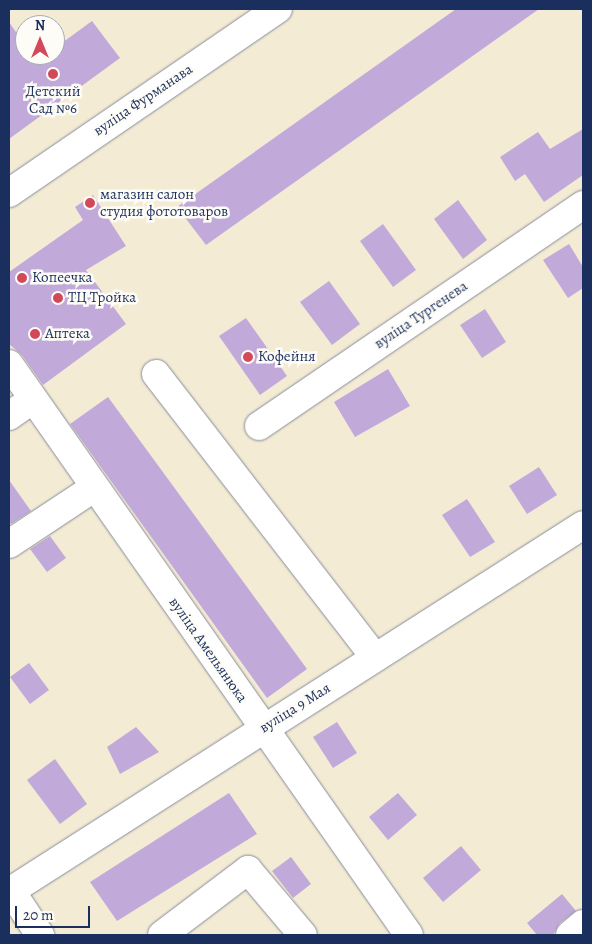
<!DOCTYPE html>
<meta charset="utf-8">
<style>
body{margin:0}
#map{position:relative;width:592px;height:944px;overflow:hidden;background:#f4ebd5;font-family:Alegreya,serif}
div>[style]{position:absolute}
.building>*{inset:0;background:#c1aada}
.roads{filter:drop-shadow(0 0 1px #888d9a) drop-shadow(0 0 1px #888d9a)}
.minor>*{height:28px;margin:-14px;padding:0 14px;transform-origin:14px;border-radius:14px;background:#fff}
.dots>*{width:14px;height:14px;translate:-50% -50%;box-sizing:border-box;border:2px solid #fdfcf7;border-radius:50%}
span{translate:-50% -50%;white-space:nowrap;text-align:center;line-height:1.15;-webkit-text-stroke:5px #fdfcf7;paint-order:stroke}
.poi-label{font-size:15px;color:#1b2f5e}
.left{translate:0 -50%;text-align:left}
.street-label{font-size:15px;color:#1b2f5e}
.frame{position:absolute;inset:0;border:10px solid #1b2f5e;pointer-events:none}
.north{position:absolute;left:15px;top:15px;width:50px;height:50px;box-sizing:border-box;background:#fdfcf7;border:1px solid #a3aaba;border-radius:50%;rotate:0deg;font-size:14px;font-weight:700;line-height:20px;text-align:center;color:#1b2f5e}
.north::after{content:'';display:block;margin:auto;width:18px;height:22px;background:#d1495b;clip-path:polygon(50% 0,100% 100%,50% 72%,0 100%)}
.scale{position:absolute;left:15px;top:906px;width:75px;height:22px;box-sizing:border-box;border:2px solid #1b2f5e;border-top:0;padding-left:6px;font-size:15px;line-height:18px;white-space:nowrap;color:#1b2f5e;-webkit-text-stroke:4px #fdfcf7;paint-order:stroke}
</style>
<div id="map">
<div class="building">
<i style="clip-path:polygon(456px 9px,539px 9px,206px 245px,177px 207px)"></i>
<i style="clip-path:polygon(92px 21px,120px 58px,9px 139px,9px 22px,25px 45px,25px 55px,33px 55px,37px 61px,45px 55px,55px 55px,55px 48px)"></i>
<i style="clip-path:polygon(583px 129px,583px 175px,544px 202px,525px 174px,515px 181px,500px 157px,538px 132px,550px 149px)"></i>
<i style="clip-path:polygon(93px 195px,126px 246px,86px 270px,126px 324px,43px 385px,22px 355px,9px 344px,9px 272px,83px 220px,75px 207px)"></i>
<i style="clip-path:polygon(458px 200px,487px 240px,463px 259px,434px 219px)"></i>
<i style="clip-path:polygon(383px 224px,416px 270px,393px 287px,360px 241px)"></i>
<i style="clip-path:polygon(569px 244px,583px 267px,583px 288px,568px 298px,543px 260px)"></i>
<i style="clip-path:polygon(329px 281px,360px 324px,332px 345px,300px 302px)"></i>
<i style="clip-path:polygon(485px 309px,506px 342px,482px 358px,460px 325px)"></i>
<i style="clip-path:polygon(246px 318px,287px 376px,260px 395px,219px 336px)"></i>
<i style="clip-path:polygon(388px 369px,410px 406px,355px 437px,334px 402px)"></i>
<i style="clip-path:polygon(108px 397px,307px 669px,267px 698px,70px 424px)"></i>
<i style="clip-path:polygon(539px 467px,557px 495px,527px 514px,509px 486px)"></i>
<i style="clip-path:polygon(9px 480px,31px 511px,11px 524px,9px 521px)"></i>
<i style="clip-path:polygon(467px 499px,495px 542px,470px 557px,442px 515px)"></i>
<i style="clip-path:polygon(50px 536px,66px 558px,47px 572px,30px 549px)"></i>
<i style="clip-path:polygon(29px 663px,49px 690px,30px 704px,10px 677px)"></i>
<i style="clip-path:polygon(337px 722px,357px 753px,333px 768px,313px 737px)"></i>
<i style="clip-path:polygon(136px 727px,159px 752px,120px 774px,107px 747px)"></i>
<i style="clip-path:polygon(55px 759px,87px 804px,60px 824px,27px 780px)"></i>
<i style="clip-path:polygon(229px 793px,257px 834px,117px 921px,90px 882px)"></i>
<i style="clip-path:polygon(398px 793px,417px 815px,388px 840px,369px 817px)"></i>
<i style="clip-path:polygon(461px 846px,481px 870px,443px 902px,423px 878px)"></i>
<i style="clip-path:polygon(291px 857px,311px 884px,293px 898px,272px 871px)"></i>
<i style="clip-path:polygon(562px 894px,576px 911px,560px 923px,553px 935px,537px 935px,527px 923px)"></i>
</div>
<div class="roads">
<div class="minor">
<i style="left:9px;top:193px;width:326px;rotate:-34.4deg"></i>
<i style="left:9px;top:364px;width:697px;rotate:54.99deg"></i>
<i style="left:156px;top:374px;width:358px;rotate:52.3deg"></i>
<i style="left:9px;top:416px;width:29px;rotate:-35deg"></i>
<i style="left:259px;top:426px;width:392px;rotate:-34.3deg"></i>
<i style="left:9px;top:544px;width:103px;rotate:-33.5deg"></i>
<i style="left:11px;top:891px;width:53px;rotate:56.6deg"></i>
<i style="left:9px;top:892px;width:681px;rotate:-32.59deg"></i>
<i style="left:162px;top:935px;width:108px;rotate:-37.1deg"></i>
<i style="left:248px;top:870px;width:85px;rotate:49.8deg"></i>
<i style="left:570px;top:935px;width:17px;rotate:-40deg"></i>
</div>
</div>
<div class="dots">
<i style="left:53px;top:74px;background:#d1495b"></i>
<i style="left:90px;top:203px;background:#d1495b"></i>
<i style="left:22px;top:278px;background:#d1495b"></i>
<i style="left:58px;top:298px;background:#d1495b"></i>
<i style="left:35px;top:334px;background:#d1495b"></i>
<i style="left:248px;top:357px;background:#d1495b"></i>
</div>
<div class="poi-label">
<span style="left:53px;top:100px">Детский<br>Сад №6</span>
<span class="left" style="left:100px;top:203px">магазин салон<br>студия фототоваров</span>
<span class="left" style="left:32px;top:278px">Копеечка</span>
<span class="left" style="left:68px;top:298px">ТЦ Тройка</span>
<span class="left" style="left:45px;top:334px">Аптека</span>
<span class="left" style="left:258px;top:357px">Кофейня</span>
</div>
<div class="street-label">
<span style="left:143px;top:100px;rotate:-34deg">вуліца Фурманава</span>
<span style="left:421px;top:315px;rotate:-34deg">вуліца Тургенева</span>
<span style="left:208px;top:650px;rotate:55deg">вуліца Амельянюка</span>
<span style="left:295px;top:708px;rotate:-32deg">вуліца 9 Мая</span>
</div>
<div class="frame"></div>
<div class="north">N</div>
<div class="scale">20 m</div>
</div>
